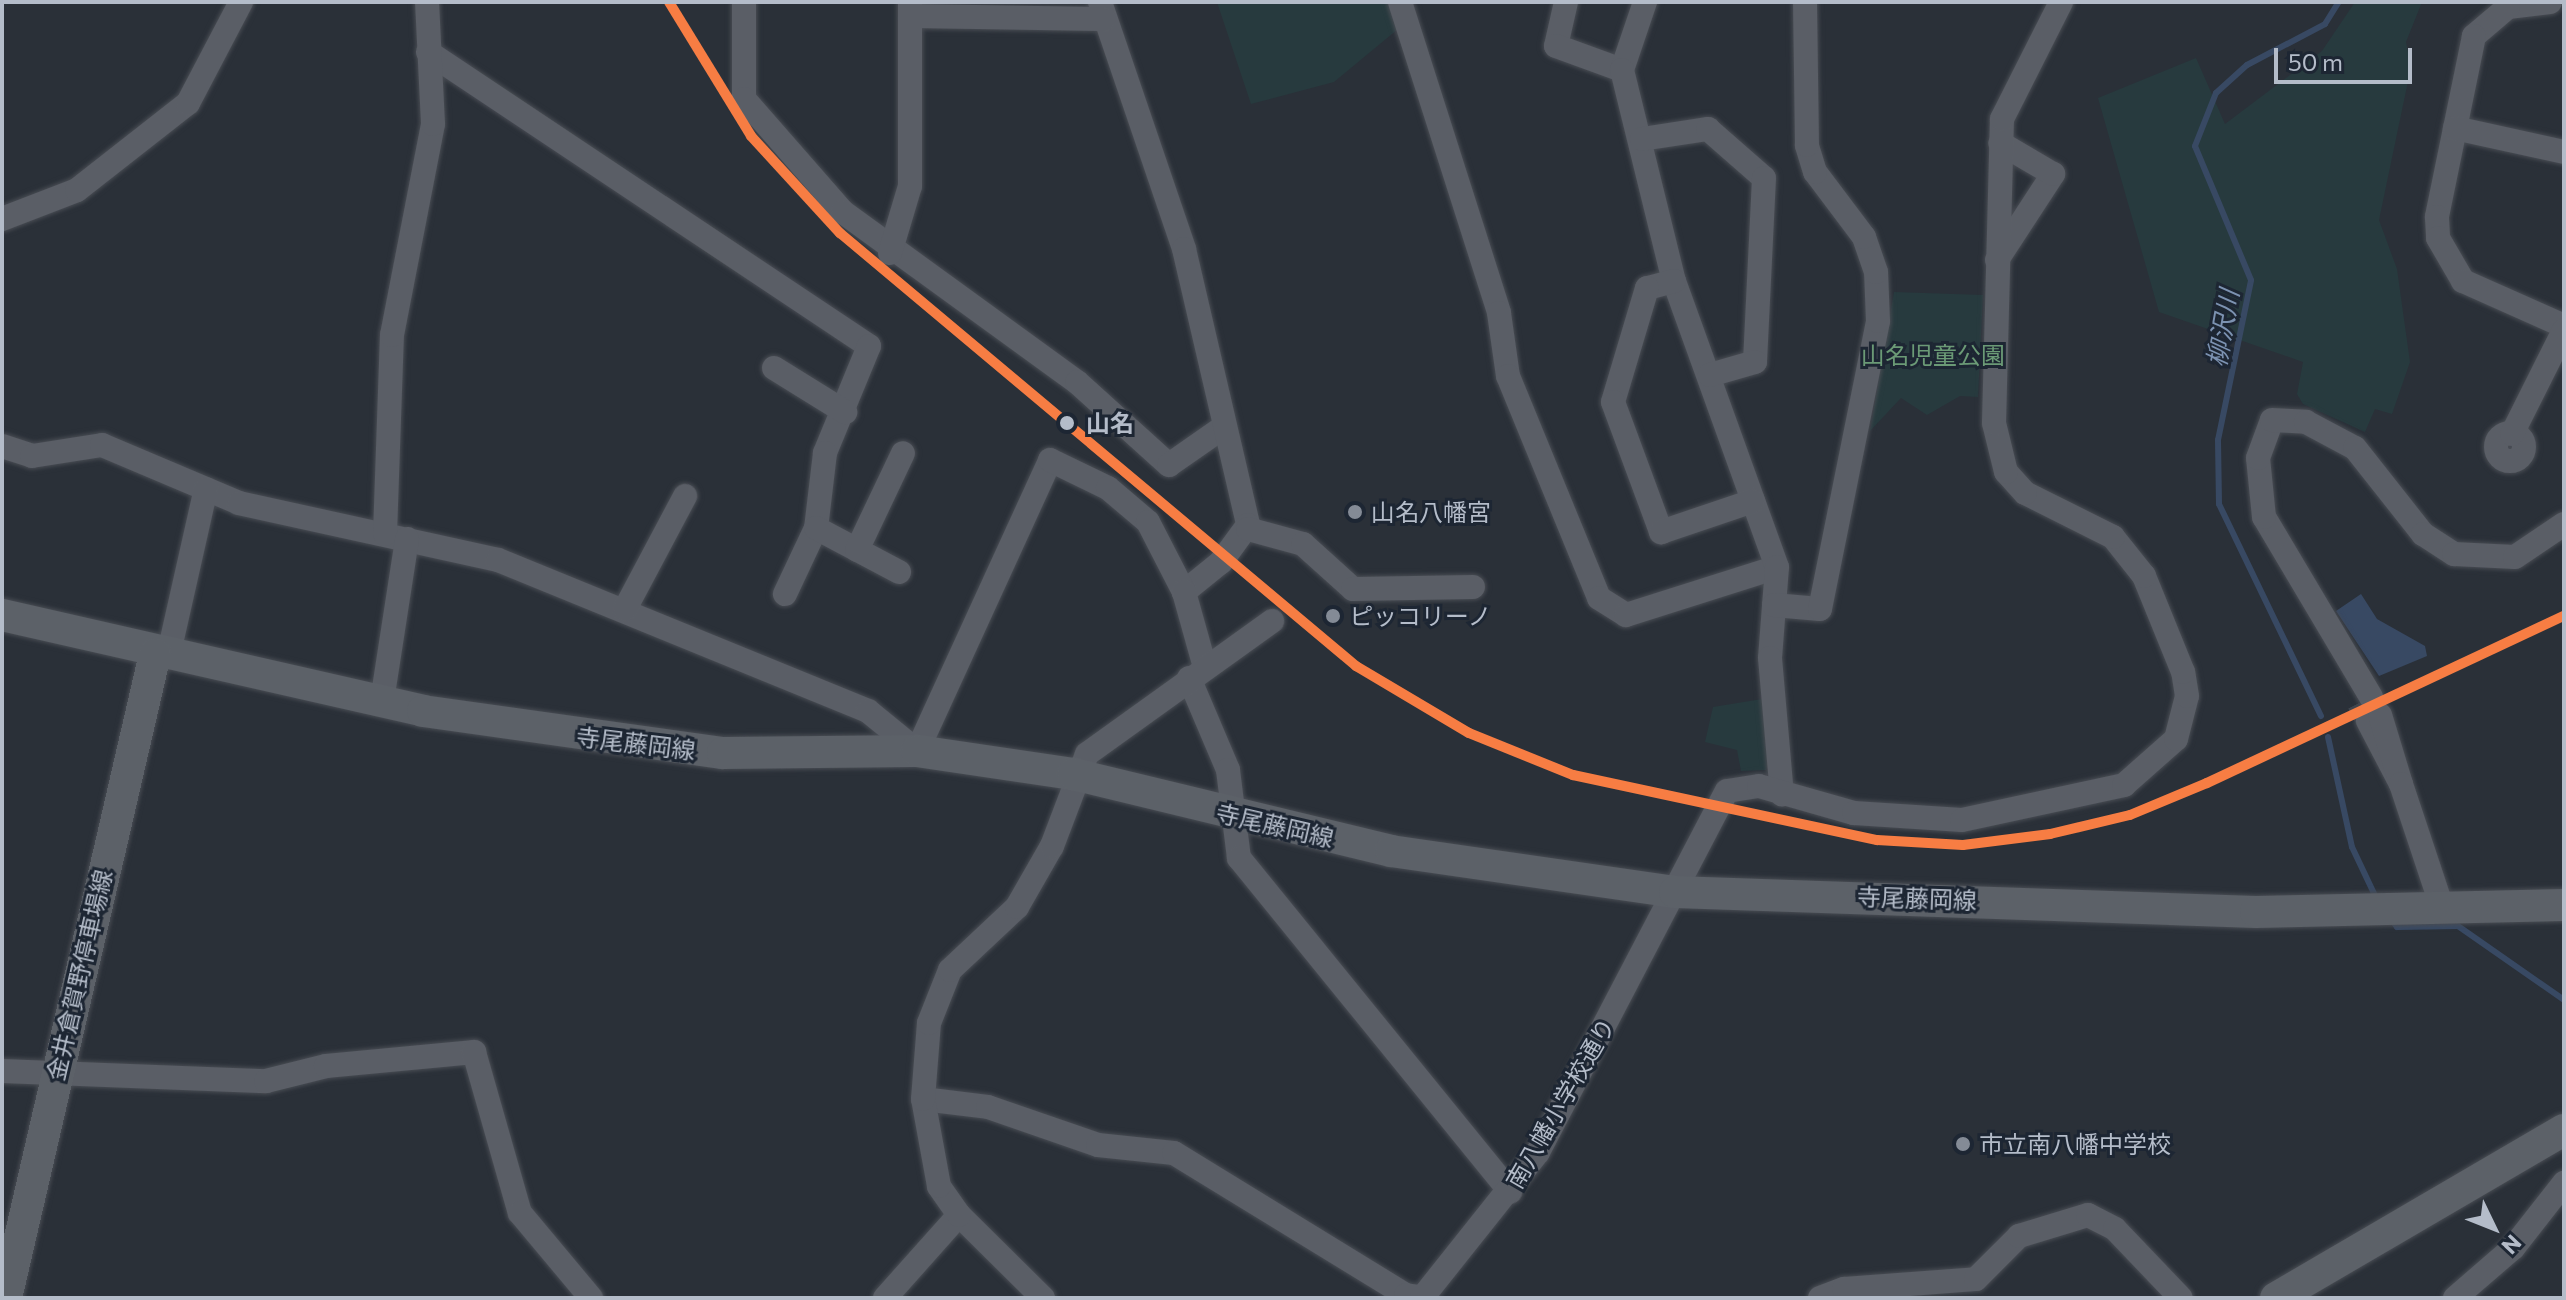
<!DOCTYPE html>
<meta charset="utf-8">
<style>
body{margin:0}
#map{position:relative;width:2566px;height:1300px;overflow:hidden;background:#2a3038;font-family:Commissioner,"Noto Sans JP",sans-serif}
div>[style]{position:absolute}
.green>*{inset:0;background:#273a3e}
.water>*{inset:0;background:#384963}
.stream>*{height:6px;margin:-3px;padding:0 3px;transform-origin:3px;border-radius:3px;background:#384963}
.minor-tunnel>*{height:24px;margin-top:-12px;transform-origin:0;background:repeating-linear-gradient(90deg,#3f454e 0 24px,transparent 0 36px)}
.roads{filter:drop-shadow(0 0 2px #484c53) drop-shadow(0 0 2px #484c53)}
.minor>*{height:24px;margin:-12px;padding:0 12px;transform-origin:12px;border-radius:12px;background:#5a5e66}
.minor>.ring{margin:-12px;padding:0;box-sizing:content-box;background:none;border:24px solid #5a5e66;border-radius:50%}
.major>*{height:32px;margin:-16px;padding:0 16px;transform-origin:16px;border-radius:16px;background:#5c6168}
.rail-1>*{height:10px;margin:-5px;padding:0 5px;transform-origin:5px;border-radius:5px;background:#f77d43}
.dots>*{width:22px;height:22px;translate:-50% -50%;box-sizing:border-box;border:4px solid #1d2633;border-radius:50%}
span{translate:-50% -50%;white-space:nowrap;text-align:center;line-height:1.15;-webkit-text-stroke:6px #1d2633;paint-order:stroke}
.park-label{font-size:24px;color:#6b9a76}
.stop-label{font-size:24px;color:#b4bcc9;font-weight:700}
.left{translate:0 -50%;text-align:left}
.poi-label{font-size:24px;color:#b4bcc9}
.street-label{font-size:24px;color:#b4bcc9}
.water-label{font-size:26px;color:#7c92b1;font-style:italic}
.frame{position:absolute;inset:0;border:4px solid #b4bcc9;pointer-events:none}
.north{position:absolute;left:2454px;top:1188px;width:80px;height:80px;-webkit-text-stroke:6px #1d2633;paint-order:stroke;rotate:133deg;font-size:22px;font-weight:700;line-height:32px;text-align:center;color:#b4bcc9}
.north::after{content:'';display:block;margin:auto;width:28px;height:36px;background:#b4bcc9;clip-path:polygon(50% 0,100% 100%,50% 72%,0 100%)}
.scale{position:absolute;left:2274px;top:48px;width:138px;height:36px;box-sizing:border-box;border:4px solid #b4bcc9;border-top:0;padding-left:10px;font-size:24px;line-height:28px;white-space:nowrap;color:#b4bcc9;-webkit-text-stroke:6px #1d2633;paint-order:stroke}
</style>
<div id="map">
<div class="green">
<i style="clip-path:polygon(1217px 2px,1392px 2px,1398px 29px,1334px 82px,1251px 104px)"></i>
<i style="clip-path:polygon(2355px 2px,2422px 2px,2406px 42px,2411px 67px,2379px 220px,2397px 269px,2410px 362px,2392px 414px,2375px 409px,2365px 432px,2303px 404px,2297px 394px,2303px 362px,2159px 312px,2098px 98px,2196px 58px,2225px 124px,2322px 51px)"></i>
<i style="clip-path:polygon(1894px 292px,1983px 295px,1978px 397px,1960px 396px,1927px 415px,1901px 398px,1870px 431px)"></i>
<i style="clip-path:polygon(1762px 699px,1773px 749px,1766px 770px,1741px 771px,1737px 750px,1705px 742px,1713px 707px)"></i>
</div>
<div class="water">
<i style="clip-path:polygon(2361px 594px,2377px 619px,2425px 646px,2427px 656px,2379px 676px,2336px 611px)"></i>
</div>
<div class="stream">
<i style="left:2321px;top:716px;width:235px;rotate:-115.7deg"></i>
<i style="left:2219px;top:504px;width:64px;rotate:-90.9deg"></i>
<i style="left:2218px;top:440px;width:163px;rotate:-78.3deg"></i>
<i style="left:2251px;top:280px;width:145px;rotate:-112.7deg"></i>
<i style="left:2195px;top:146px;width:57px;rotate:-68.4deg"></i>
<i style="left:2216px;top:93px;width:42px;rotate:-42.1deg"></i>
<i style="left:2247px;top:65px;width:88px;rotate:-27.7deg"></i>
<i style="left:2325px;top:24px;width:26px;rotate:-58deg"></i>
<i style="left:2328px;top:737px;width:113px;rotate:77.7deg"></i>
<i style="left:2352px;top:847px;width:59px;rotate:64.7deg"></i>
<i style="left:2391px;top:919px;width:10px;rotate:53deg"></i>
<i style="left:2397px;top:927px;width:61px;rotate:-0.9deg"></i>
<i style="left:2458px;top:926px;width:129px;rotate:34.9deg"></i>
</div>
<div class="minor-tunnel">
<i style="left:2359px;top:703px;width:20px;rotate:63deg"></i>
</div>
<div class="roads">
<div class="minor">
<i style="left:744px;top:2px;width:97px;rotate:90deg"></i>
<i style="left:744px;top:99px;width:150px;rotate:48.8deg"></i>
<i style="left:843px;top:212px;width:289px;rotate:36deg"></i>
<i style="left:1077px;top:382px;width:124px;rotate:42.1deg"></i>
<i style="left:1169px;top:465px;width:65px;rotate:-34.9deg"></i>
<i style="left:1100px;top:2px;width:261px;rotate:71.2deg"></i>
<i style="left:1184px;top:249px;width:283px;rotate:76.9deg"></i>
<i style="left:1248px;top:525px;width:46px;rotate:126.1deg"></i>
<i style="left:1221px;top:562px;width:48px;rotate:141deg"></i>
<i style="left:1400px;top:2px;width:326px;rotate:72.3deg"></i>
<i style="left:1499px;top:313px;width:64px;rotate:81.9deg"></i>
<i style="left:1508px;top:376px;width:240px;rotate:67.7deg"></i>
<i style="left:1599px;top:598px;width:32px;rotate:32deg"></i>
<i style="left:1626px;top:615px;width:158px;rotate:-17.6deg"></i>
<i style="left:1566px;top:2px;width:45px;rotate:102.8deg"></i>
<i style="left:1556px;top:46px;width:70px;rotate:20deg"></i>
<i style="left:1645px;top:2px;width:72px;rotate:108.7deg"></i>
<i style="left:1622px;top:70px;width:217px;rotate:76.2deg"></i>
<i style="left:1674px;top:281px;width:304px;rotate:70.2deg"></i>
<i style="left:1777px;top:567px;width:91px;rotate:94.4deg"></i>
<i style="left:1770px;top:658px;width:137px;rotate:85deg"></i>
<i style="left:2550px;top:2px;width:42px;rotate:173.2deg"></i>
<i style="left:2508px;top:7px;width:45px;rotate:139.5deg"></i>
<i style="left:2474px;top:36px;width:185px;rotate:101.6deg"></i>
<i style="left:2437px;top:217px;width:21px;rotate:87deg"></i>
<i style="left:2438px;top:238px;width:50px;rotate:59.8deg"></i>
<i style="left:2463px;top:281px;width:111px;rotate:24deg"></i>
<i style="left:910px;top:16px;width:194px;rotate:0.9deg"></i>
<i style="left:428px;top:52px;width:530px;rotate:33.69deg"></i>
<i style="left:869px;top:346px;width:116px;rotate:112.4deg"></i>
<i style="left:825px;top:453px;width:76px;rotate:96.8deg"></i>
<i style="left:816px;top:528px;width:73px;rotate:115.2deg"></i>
<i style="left:2455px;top:128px;width:112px;rotate:12.4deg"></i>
<i style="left:1642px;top:139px;width:67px;rotate:-8.6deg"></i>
<i style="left:1708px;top:129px;width:74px;rotate:41.2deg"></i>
<i style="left:1764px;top:178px;width:184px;rotate:92.8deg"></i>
<i style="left:1755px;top:362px;width:47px;rotate:163.9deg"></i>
<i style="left:2px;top:219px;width:80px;rotate:-21.1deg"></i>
<i style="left:77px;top:190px;width:141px;rotate:-38.1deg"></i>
<i style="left:188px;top:103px;width:114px;rotate:-62.3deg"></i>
<i style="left:890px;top:253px;width:70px;rotate:-73.4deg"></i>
<i style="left:910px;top:186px;width:184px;rotate:-90deg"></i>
<i style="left:1997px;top:260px;width:103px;rotate:-56.9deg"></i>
<i style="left:2053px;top:174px;width:61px;rotate:-149.7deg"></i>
<i style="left:1674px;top:281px;width:28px;rotate:165deg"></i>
<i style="left:1647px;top:288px;width:119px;rotate:106.6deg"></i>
<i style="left:1613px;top:402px;width:139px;rotate:69.7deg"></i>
<i style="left:1661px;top:532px;width:97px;rotate:-18.6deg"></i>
<i style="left:774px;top:368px;width:84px;rotate:31.8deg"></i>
<i class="ring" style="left:2496px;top:433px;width:4px;height:4px"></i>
<i style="left:2512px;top:434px;width:116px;rotate:-63.4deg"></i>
<i style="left:2px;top:446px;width:32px;rotate:18deg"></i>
<i style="left:32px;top:456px;width:71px;rotate:-8.9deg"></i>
<i style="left:102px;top:445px;width:149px;rotate:22.9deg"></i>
<i style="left:239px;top:503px;width:265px;rotate:12.4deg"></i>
<i style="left:498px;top:560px;width:400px;rotate:22.2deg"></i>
<i style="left:868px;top:711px;width:63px;rotate:39.2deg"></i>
<i style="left:816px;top:528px;width:94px;rotate:27.9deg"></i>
<i style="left:1248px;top:529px;width:57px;rotate:15.3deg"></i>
<i style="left:1303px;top:544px;width:67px;rotate:42deg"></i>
<i style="left:1353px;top:589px;width:120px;rotate:-1deg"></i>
<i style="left:385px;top:534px;width:199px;rotate:-88deg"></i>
<i style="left:392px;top:335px;width:215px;rotate:-79deg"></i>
<i style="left:433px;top:124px;width:122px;rotate:-92.8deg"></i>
<i style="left:857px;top:550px;width:107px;rotate:-64.6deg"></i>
<i style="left:1774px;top:605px;width:46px;rotate:5deg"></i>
<i style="left:1820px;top:609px;width:294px;rotate:-78.6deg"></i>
<i style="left:1878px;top:321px;width:49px;rotate:-92.3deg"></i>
<i style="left:1876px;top:272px;width:37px;rotate:-109deg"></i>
<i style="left:1864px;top:237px;width:81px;rotate:-127deg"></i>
<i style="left:1815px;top:172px;width:28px;rotate:-107deg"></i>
<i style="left:1807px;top:145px;width:143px;rotate:-90.8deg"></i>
<i style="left:625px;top:609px;width:128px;rotate:-62deg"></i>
<i style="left:168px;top:657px;width:172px;rotate:-77.3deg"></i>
<i style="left:1189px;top:678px;width:100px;rotate:67deg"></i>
<i style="left:1228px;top:770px;width:89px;rotate:82.9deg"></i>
<i style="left:1239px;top:858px;width:430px;rotate:50.9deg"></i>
<i style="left:2371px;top:697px;width:209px;rotate:-120.7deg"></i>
<i style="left:2264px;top:517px;width:59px;rotate:-95.8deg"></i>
<i style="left:2258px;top:458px;width:40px;rotate:-69.8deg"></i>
<i style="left:2272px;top:420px;width:34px;rotate:3deg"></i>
<i style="left:2306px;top:422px;width:55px;rotate:28deg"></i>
<i style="left:2355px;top:448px;width:110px;rotate:51.7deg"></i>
<i style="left:2423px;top:534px;width:37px;rotate:33deg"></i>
<i style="left:2454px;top:554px;width:61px;rotate:2.8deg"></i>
<i style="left:2515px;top:557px;width:59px;rotate:-34deg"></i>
<i style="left:382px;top:701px;width:164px;rotate:-81.2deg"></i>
<i style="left:2368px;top:721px;width:71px;rotate:62.4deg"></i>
<i style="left:2401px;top:784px;width:72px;rotate:-106.9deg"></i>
<i style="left:917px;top:751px;width:320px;rotate:-65.4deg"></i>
<i style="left:1050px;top:460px;width:64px;rotate:25.8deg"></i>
<i style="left:1108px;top:488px;width:52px;rotate:40.4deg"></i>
<i style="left:1148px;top:522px;width:79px;rotate:62.8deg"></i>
<i style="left:1184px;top:592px;width:78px;rotate:74.4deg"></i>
<i style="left:2401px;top:784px;width:133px;rotate:71.6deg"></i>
<i style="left:2px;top:1071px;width:264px;rotate:2.2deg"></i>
<i style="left:266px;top:1081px;width:62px;rotate:-14deg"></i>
<i style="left:326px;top:1066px;width:149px;rotate:-5.4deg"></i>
<i style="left:474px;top:1052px;width:167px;rotate:74.1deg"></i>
<i style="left:520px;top:1213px;width:111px;rotate:50.1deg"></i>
<i style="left:923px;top:1099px;width:65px;rotate:7deg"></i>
<i style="left:988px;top:1107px;width:116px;rotate:19.1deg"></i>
<i style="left:1098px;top:1145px;width:76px;rotate:6deg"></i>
<i style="left:1174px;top:1153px;width:272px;rotate:31.5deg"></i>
<i style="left:1406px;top:1295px;width:20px;rotate:9deg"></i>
<i style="left:885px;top:1298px;width:111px;rotate:-48.3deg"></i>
<i style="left:1043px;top:1298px;width:118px;rotate:-135.3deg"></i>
<i style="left:959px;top:1215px;width:35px;rotate:-125deg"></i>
<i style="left:939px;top:1186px;width:88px;rotate:-100.4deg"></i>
<i style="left:923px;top:1099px;width:76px;rotate:-85.5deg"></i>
<i style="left:929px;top:1023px;width:57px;rotate:-68.4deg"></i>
<i style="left:950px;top:970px;width:92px;rotate:-43.2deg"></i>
<i style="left:1017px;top:907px;width:70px;rotate:-60.2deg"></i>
<i style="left:1052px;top:846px;width:98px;rotate:-69.2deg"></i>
<i style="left:1087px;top:754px;width:228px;rotate:-35.7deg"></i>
<i style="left:1422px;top:1298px;width:186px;rotate:-51.5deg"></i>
<i style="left:1538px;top:1152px;width:407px;rotate:-62.4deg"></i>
<i style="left:1727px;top:791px;width:32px;rotate:-9deg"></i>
<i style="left:1759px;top:786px;width:99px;rotate:15.9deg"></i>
<i style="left:1854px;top:813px;width:108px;rotate:3.7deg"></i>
<i style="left:1962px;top:820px;width:166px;rotate:-12.2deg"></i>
<i style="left:2124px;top:785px;width:69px;rotate:-41.5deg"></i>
<i style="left:2176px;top:739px;width:44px;rotate:-75.7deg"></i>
<i style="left:2187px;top:696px;width:24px;rotate:-99deg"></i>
<i style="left:2183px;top:672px;width:104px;rotate:-112.1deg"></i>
<i style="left:2144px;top:576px;width:50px;rotate:-128.5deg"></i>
<i style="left:2113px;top:537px;width:98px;rotate:-153.4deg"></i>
<i style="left:2025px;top:493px;width:28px;rotate:-132deg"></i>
<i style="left:2006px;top:472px;width:50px;rotate:-103.8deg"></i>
<i style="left:1994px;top:423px;width:304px;rotate:-88.5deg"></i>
<i style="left:2002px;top:119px;width:131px;rotate:-63.2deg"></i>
<i style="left:1820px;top:1298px;width:26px;rotate:-21deg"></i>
<i style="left:1844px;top:1289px;width:132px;rotate:-4.3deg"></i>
<i style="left:1976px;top:1279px;width:61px;rotate:-45deg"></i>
<i style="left:2019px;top:1236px;width:72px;rotate:-16.9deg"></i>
<i style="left:2088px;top:1215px;width:30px;rotate:27deg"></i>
<i style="left:2115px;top:1229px;width:95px;rotate:46.3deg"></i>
<i style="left:2455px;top:1298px;width:77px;rotate:-40.8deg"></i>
<i style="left:2513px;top:1248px;width:83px;rotate:-51.9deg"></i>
</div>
<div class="major">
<i style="left:2px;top:615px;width:432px;rotate:12.8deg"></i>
<i style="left:423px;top:711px;width:303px;rotate:8deg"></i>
<i style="left:723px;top:753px;width:194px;rotate:-0.6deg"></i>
<i style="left:917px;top:751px;width:158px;rotate:8.4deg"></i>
<i style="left:1073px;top:774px;width:327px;rotate:13.6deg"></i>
<i style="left:1391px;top:851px;width:287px;rotate:8.2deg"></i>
<i style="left:1675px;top:892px;width:581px;rotate:1.97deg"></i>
<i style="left:2256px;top:912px;width:308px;rotate:-1.3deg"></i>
<i style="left:6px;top:1298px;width:661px;rotate:-76.97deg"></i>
<i style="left:2276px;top:1298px;width:333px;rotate:-30.3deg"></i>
</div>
</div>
<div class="rail-1">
<i style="left:669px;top:2px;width:157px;rotate:58.5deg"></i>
<i style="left:751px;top:136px;width:132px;rotate:47.5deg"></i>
<i style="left:840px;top:233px;width:674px;rotate:40deg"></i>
<i style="left:1356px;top:666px;width:131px;rotate:30.7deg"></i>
<i style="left:1469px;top:733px;width:112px;rotate:22deg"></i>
<i style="left:1573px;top:775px;width:311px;rotate:12.1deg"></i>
<i style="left:1877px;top:840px;width:86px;rotate:3.3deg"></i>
<i style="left:1963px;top:845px;width:88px;rotate:-7.2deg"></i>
<i style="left:2050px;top:834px;width:82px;rotate:-13.4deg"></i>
<i style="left:2130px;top:815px;width:83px;rotate:-22.6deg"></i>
<i style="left:2207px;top:783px;width:394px;rotate:-25.1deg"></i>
</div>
<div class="dots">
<i style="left:1067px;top:423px;background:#b4bcc9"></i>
<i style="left:1355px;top:512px;background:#848b96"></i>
<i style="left:1333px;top:616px;background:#848b96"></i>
<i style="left:1963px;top:1144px;background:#848b96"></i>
</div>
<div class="park-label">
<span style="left:1933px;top:355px">山名児童公園</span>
</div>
<div class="stop-label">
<span class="left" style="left:1086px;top:423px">山名</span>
</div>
<div class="poi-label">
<span class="left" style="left:1371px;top:512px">山名八幡宮</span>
<span class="left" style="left:1349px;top:616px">ピッコリーノ</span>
<span class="left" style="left:1979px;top:1144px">市立南八幡中学校</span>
</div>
<div class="street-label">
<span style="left:636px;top:743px;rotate:7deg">寺尾藤岡線</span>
<span style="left:1275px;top:825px;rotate:13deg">寺尾藤岡線</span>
<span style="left:1917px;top:898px;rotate:2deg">寺尾藤岡線</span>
<span style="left:79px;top:975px;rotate:-77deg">金井倉賀野停車場線</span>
<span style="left:1560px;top:1103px;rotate:-60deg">南八幡小学校通り</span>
</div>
<div class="water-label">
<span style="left:2222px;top:328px;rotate:-80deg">柳沢川</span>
</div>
<div class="frame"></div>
<div class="north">N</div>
<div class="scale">50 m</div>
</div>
